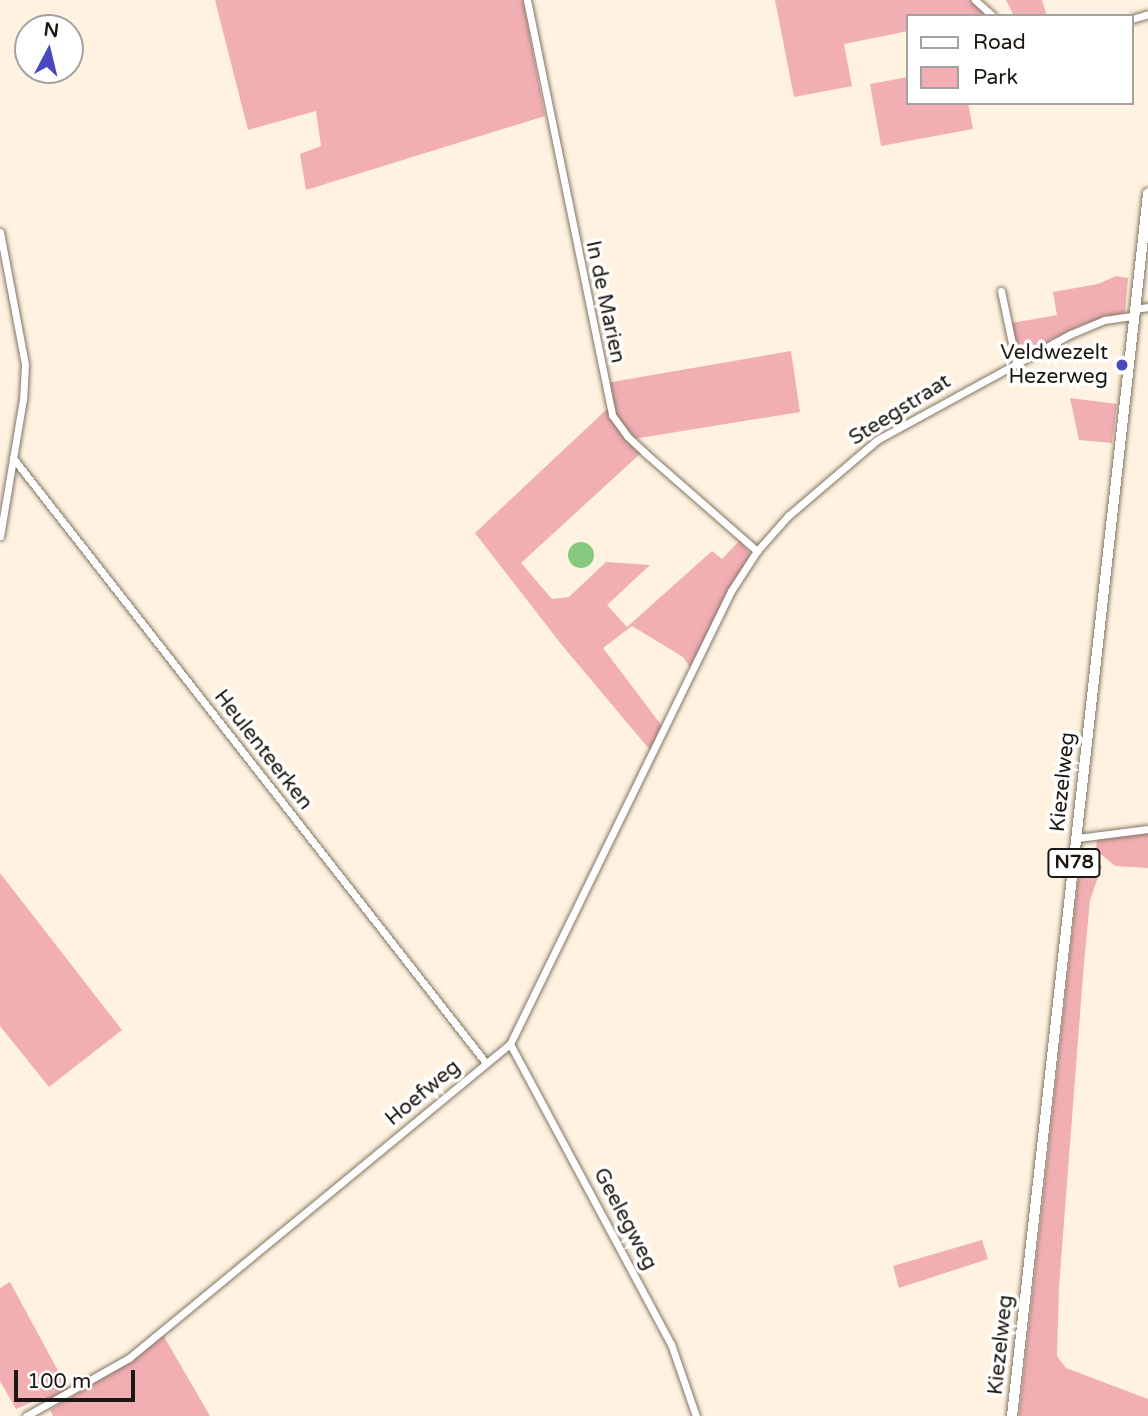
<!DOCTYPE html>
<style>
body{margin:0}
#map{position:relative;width:1148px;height:1416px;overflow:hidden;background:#fff2e0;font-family:"Varela Round",sans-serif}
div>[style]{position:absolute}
.green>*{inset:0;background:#f1aeb3}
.water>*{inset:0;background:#85c97f}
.round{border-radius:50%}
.roads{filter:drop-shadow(0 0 2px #807564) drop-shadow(0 0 2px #807564)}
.minor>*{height:7px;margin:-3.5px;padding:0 3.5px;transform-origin:3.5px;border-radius:3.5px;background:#fff}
.primary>*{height:10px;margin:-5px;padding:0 5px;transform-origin:5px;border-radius:5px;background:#fff}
.dots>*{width:19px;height:19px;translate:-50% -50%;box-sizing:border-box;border:4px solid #fff;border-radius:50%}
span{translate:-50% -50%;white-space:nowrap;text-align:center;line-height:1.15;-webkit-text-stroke:7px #fff;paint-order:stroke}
.shield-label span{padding:2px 5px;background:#fff;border:2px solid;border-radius:5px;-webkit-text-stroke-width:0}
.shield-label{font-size:19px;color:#1c1711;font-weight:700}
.street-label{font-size:21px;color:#1c1711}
.poi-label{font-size:21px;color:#1c1711}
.right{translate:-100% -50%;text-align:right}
.legend{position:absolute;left:906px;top:14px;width:228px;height:91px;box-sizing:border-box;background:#fff;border:2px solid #a4a2a0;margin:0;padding:9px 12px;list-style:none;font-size:21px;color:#1c1711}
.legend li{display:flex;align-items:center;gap:14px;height:35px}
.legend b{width:35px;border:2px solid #a4a2a0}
.north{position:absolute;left:14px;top:14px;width:70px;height:70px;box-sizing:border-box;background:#fff;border:2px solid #a4a2a0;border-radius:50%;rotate:7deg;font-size:19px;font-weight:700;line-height:28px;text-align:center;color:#1c1711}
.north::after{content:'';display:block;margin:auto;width:24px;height:32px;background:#4a48be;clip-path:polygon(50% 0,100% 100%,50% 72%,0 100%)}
.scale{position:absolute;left:14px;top:1370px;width:121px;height:32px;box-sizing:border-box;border:4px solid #1c1711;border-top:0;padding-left:9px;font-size:21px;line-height:24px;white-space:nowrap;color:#1c1711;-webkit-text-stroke:5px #fff;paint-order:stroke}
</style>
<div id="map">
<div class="green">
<i style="clip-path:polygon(215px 0,523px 0,545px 116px,306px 190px,300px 154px,321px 146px,316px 111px,248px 130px)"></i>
<i style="clip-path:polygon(775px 0,971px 0,988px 14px,908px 16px,908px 31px,844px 44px,852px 86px,794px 97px)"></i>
<i style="clip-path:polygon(1006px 0,1042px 0,1047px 16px,1014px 16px)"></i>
<i style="clip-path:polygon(908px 77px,908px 103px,968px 103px,973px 129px,881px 146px,870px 84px)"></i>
<i style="clip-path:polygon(1116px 276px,1128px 278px,1125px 313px,1079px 326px,1026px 353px,1015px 345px,1011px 323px,1057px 315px,1053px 292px,1098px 284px)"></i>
<i style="clip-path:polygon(791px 351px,800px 412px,633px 439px,616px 416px,606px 383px)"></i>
<i style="clip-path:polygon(1070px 398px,1117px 404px,1112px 443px,1079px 440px)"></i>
<i style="clip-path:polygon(607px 409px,641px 453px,521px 563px,552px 599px,569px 597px,606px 562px,650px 565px,607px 605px,627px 627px,712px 551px,722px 559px,740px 540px,750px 554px,690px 667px,683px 657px,632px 626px,603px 648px,662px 726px,650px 750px,561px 644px,475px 533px)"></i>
<i style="clip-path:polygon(1148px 832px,1148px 868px,1115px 866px,1096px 850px,1097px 839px)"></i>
<i style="clip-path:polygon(1085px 853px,1102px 866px,1090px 900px,1083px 975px,1059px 1287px,1057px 1356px,1066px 1368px,1148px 1399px,1148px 1416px,1019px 1416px,1081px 854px)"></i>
<i style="clip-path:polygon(0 873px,122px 1030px,49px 1087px,0 1026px)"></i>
<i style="clip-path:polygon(982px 1240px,988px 1259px,899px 1288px,893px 1266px)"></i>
<i style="clip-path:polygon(10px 1282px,69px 1391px,48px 1402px,44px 1397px,16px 1409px,0 1381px,0 1288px)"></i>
<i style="clip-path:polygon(163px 1335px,210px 1416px,53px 1416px,50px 1410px,113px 1372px)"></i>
</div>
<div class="water">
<i class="round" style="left:568px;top:542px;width:26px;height:26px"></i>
</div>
<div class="roads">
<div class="minor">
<i style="left:527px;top:0;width:424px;rotate:78.4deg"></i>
<i style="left:612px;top:415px;width:26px;rotate:54deg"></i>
<i style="left:627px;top:436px;width:25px;rotate:43deg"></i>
<i style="left:645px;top:453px;width:149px;rotate:41.2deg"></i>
<i style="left:975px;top:0;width:24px;rotate:42deg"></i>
<i style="left:1132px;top:19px;width:17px;rotate:-17deg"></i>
<i style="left:0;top:232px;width:134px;rotate:79.3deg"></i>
<i style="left:25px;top:364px;width:35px;rotate:93deg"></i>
<i style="left:23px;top:399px;width:139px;rotate:99.5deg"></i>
<i style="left:1001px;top:291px;width:73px;rotate:78.1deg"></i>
<i style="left:1135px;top:309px;width:13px;rotate:-9deg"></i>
<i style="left:13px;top:458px;width:768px;rotate:51.98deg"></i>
<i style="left:1077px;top:838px;width:72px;rotate:-7.2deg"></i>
<i style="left:510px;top:1044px;width:340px;rotate:61.8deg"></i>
<i style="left:671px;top:1344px;width:76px;rotate:70.9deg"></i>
<i style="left:26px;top:1416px;width:118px;rotate:-29.4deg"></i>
<i style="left:129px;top:1358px;width:494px;rotate:-39.5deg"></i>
<i style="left:510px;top:1044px;width:504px;rotate:-63.99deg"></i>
<i style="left:731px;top:591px;width:48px;rotate:-57deg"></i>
<i style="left:757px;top:551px;width:47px;rotate:-48.5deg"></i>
<i style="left:788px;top:516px;width:117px;rotate:-40.5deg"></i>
<i style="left:877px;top:440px;width:221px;rotate:-28.7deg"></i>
<i style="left:1071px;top:334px;width:36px;rotate:-23deg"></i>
<i style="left:1104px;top:320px;width:30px;rotate:-8deg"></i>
</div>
<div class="primary">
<i style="left:1012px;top:1416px;width:1230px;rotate:-83.65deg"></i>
</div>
</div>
<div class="dots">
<i style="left:1122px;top:365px;background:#4a48be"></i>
</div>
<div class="shield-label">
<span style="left:1074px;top:863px">N78</span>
</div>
<div class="street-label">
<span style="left:605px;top:302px;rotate:78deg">In de Marien</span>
<span style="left:900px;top:410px;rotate:-32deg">Steegstraat</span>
<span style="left:263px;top:750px;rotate:52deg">Heulenteerken</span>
<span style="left:1063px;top:782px;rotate:-84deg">Kiezelweg</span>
<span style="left:423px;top:1093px;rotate:-40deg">Hoefweg</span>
<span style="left:625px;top:1219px;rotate:62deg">Geelegweg</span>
<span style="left:1001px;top:1345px;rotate:-84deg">Kiezelweg</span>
</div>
<div class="poi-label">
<span class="right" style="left:1108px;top:365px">Veldwezelt<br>Hezerweg</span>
</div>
<ul class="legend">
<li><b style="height:9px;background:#fff"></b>Road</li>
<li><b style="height:19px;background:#f1aeb3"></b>Park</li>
</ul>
<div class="north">N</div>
<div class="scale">100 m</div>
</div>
